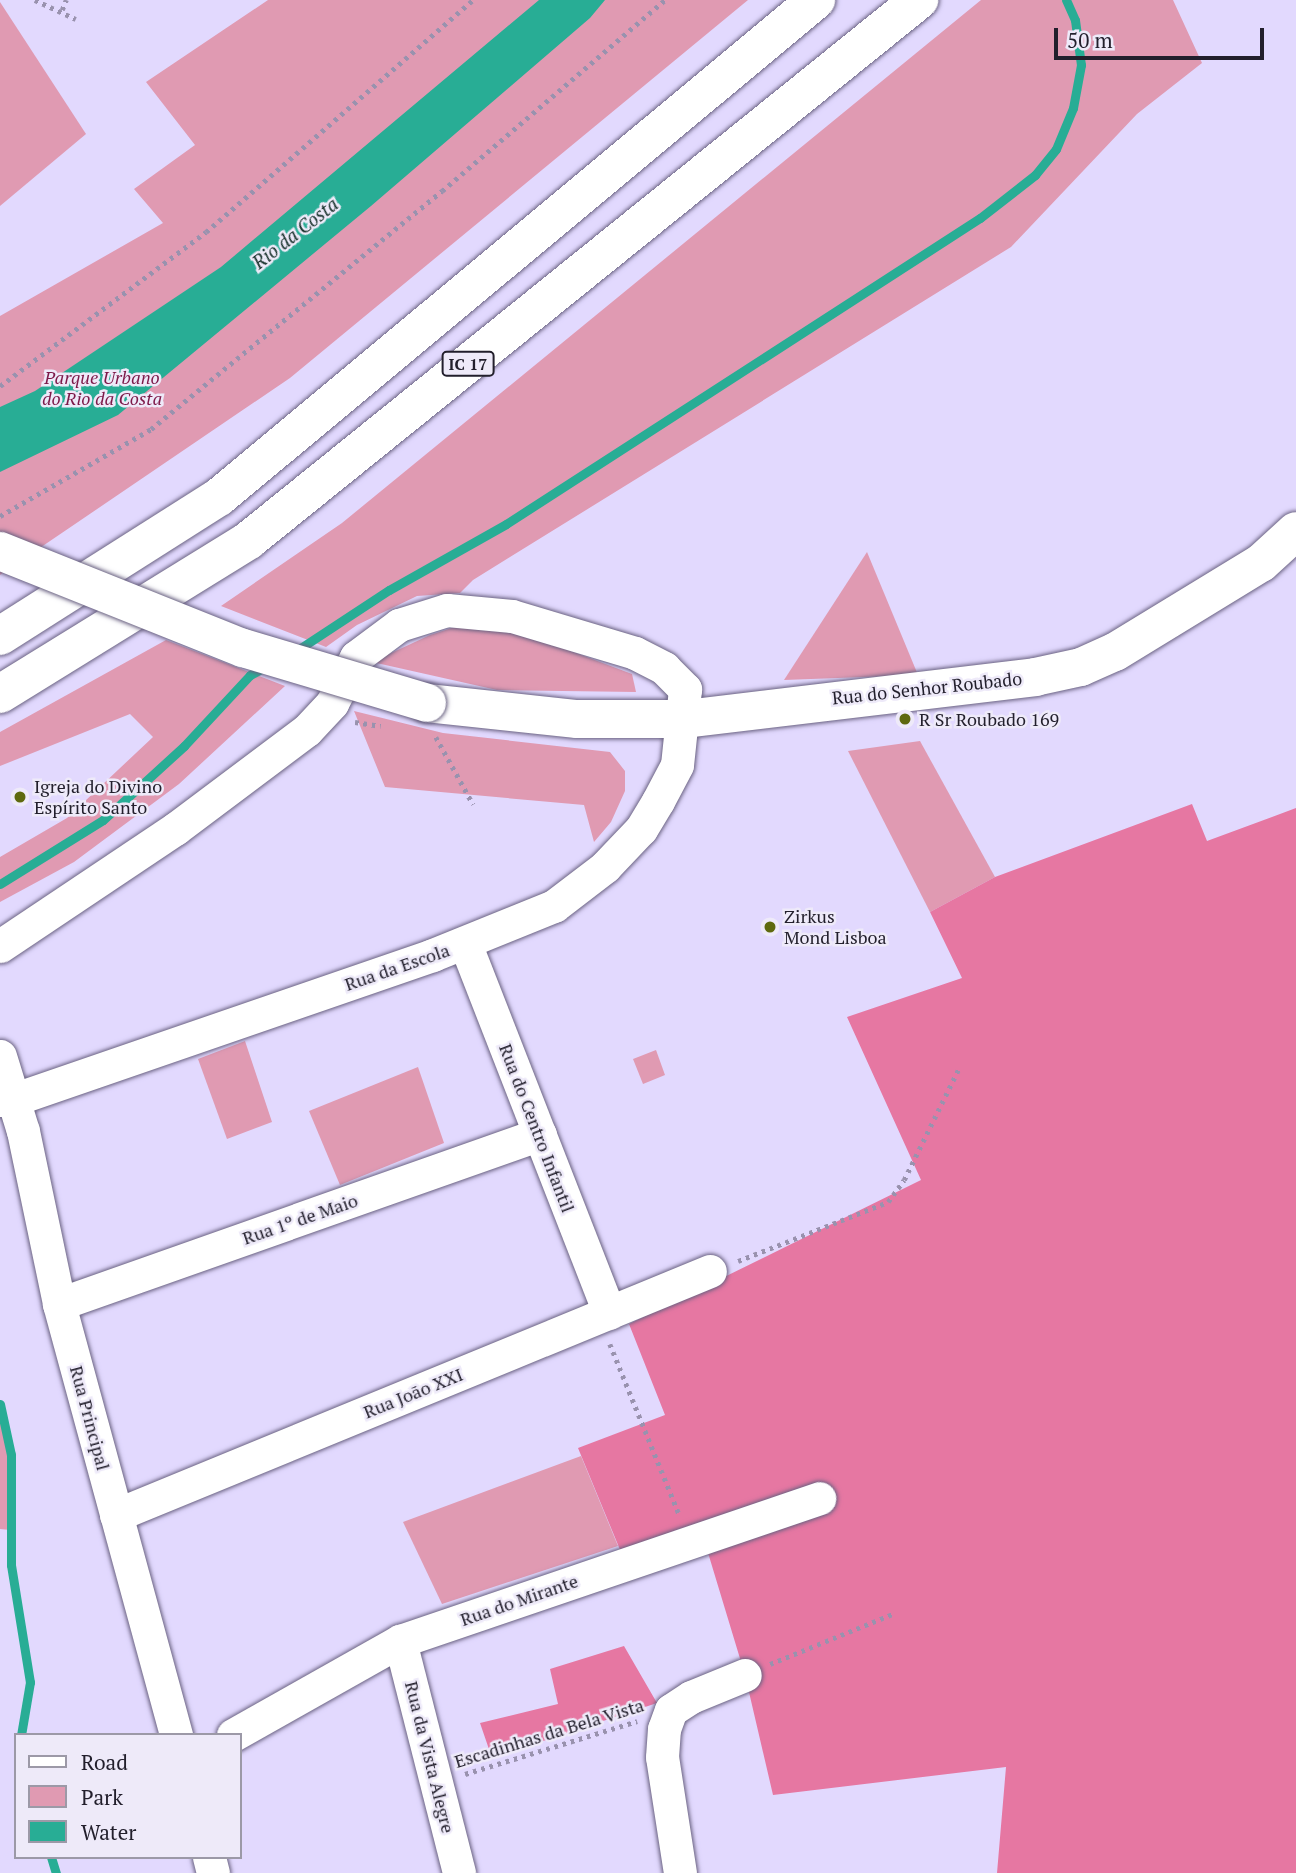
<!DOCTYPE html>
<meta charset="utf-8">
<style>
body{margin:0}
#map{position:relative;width:1296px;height:1873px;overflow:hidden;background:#e2d9fe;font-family:"PT Serif",serif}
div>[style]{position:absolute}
.green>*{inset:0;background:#e09ab2}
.forest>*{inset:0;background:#e677a2}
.water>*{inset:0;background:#28ad95}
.stream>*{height:9px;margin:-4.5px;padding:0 4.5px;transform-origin:4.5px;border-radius:4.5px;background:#28ad95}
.path>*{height:4.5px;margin-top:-2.25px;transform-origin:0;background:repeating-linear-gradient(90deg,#9992ae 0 3.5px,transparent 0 8.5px)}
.roads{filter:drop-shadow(0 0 2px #6a6282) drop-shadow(0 0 2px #6a6282)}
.street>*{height:33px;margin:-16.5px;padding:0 16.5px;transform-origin:16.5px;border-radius:16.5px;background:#fff}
.secondary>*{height:38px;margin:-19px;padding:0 19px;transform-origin:19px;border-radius:19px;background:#fff}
.highway>*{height:38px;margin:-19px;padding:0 19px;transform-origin:19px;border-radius:19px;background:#fff}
.bridges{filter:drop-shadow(0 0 2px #6a6282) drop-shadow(0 0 2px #6a6282)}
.secondary-bridge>*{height:38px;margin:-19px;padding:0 19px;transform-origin:19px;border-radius:19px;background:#fff}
.dots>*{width:19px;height:19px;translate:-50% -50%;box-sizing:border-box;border:4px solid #eeeaf9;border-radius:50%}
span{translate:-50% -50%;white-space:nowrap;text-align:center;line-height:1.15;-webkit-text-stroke:5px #eeeaf9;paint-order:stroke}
.shield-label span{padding:2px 5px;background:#eeeaf9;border:2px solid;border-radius:5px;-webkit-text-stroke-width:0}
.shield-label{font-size:16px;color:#221f2c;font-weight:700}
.park-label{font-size:18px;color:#7d1949;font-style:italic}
.street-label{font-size:18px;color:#221f2c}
.poi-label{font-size:18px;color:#221f2c}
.left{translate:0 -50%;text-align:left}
.water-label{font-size:19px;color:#152f29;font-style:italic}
.legend{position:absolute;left:14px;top:1733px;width:228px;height:126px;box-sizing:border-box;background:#eeeaf9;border:2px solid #9c99a7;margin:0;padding:9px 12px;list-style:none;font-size:21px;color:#221f2c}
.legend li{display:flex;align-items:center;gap:14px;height:35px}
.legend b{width:35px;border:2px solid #9c99a7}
.scale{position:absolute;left:1054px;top:28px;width:210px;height:32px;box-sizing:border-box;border:4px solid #221f2c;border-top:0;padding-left:9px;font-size:21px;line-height:24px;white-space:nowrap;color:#221f2c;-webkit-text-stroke:5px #eeeaf9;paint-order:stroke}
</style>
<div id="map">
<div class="green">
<i style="clip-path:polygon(268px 0,748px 0,290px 378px,0 575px,0 316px,163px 223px,134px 189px,195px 145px,146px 82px)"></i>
<i style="clip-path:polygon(981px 0,1173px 0,1202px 63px,1137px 114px,1011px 247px,473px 580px,460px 593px,417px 596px,357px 625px,326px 647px,221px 606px,342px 523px)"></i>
<i style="clip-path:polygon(0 2px,86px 134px,0 206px)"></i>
<i style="clip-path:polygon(867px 552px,918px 675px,784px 680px)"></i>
<i style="clip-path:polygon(467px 623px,539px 639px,632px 674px,636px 692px,497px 690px,372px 662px,430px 635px)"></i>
<i style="clip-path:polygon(166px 640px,285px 686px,179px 784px,74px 862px,0 902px,0 857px,67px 818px,153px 737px,130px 714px,0 766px,0 732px)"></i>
<i style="clip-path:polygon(354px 711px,443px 733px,610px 752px,625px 771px,625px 791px,611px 822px,594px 842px,584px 805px,385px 787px)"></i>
<i style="clip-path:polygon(920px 741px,995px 877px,930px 912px,848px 751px)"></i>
<i style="clip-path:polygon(245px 1041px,272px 1122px,227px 1139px,198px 1059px)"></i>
<i style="clip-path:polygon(656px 1050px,665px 1075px,643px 1084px,633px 1059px)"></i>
<i style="clip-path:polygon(418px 1067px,444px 1143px,340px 1185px,309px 1111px)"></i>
<i style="clip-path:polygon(0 1404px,11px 1455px,10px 1530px,0 1529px)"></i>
<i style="clip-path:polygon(581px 1456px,618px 1546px,442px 1604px,403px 1522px)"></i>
</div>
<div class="forest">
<i style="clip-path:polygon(1192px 804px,1207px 841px,1296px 808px,1296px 1873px,997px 1873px,1006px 1767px,773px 1795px,745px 1675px,699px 1523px,623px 1557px,578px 1448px,665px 1415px,629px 1324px,921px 1180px,847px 1017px,962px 978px,930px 912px,995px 877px)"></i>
<i style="clip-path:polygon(624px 1646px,657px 1703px,492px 1758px,480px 1723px,558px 1704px,550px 1669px)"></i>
</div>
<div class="water">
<i style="clip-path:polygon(539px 0,605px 0,590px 18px,371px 206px,118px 415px,0 472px,0 407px,35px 391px,221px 267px)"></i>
</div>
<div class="stream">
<i style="left:296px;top:651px;width:111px;rotate:-33.3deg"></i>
<i style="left:389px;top:590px;width:134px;rotate:-29.4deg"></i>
<i style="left:506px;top:524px;width:564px;rotate:-32.85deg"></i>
<i style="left:980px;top:218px;width:70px;rotate:-38deg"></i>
<i style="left:1035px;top:175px;width:33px;rotate:-51deg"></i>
<i style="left:1056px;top:149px;width:44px;rotate:-67.5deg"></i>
<i style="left:1073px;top:108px;width:44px;rotate:-79.5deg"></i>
<i style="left:1081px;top:65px;width:45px;rotate:-97.6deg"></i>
<i style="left:1075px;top:20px;width:22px;rotate:-114deg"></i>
<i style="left:0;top:884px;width:121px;rotate:-31.9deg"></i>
<i style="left:103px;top:820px;width:110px;rotate:-42.4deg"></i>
<i style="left:184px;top:746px;width:97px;rotate:-47.1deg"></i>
<i style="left:250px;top:675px;width:17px;rotate:-28deg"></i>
<i style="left:0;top:1404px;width:52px;rotate:77.8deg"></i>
<i style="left:11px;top:1455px;width:110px;rotate:90deg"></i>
<i style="left:11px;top:1565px;width:119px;rotate:80.8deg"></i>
<i style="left:30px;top:1682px;width:54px;rotate:99.6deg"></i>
<i style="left:51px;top:1857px;width:17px;rotate:73deg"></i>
</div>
<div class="path">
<i style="left:35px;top:0;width:45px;rotate:24.9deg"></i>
<i style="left:62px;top:10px;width:11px;rotate:-68deg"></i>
<i style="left:0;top:386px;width:257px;rotate:-36.8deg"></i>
<i style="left:206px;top:232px;width:354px;rotate:-41deg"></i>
<i style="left:0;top:516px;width:174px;rotate:-29.9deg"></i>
<i style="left:151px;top:429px;width:376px;rotate:-39.3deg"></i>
<i style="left:442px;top:191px;width:294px;rotate:-40.6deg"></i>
<i style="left:355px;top:722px;width:26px;rotate:9deg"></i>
<i style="left:436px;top:737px;width:77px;rotate:61.1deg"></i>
<i style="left:738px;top:1261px;width:161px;rotate:-21.5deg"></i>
<i style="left:888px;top:1202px;width:27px;rotate:-54deg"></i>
<i style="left:904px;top:1180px;width:125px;rotate:-63.8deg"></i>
<i style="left:610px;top:1344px;width:183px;rotate:67.9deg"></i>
<i style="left:770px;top:1664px;width:135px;rotate:-22.2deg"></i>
<i style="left:465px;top:1774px;width:180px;rotate:-17.1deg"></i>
</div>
<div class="roads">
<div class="street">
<i style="left:465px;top:943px;width:397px;rotate:68.7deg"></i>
<i style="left:0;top:946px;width:211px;rotate:-33.8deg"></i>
<i style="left:175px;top:829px;width:165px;rotate:-36.9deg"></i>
<i style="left:307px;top:730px;width:37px;rotate:-47deg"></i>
<i style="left:332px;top:703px;width:52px;rotate:-62.4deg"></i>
<i style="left:356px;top:657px;width:54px;rotate:-36.7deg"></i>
<i style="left:399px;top:625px;width:50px;rotate:-17.4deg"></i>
<i style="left:447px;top:610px;width:65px;rotate:5.3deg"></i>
<i style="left:512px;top:616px;width:128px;rotate:16.7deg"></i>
<i style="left:635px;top:653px;width:33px;rotate:27deg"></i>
<i style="left:664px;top:668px;width:30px;rotate:45deg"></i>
<i style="left:685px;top:689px;width:76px;rotate:96deg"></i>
<i style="left:677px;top:765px;width:41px;rotate:117.8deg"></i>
<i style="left:658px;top:801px;width:33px;rotate:121deg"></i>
<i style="left:641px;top:829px;width:52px;rotate:133.5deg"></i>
<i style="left:605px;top:867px;width:64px;rotate:142.6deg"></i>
<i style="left:554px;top:906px;width:131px;rotate:158deg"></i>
<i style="left:433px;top:955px;width:444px;rotate:161deg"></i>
<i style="left:13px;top:1100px;width:13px;rotate:180deg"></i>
<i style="left:0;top:1056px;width:78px;rotate:73deg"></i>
<i style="left:23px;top:1131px;width:177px;rotate:78.2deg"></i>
<i style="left:59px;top:1304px;width:447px;rotate:74.8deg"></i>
<i style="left:59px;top:1304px;width:510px;rotate:-19.46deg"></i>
<i style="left:116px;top:1515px;width:642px;rotate:-22.33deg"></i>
<i style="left:400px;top:1641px;width:239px;rotate:75.7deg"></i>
<i style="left:233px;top:1735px;width:192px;rotate:-29.4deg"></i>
<i style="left:400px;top:1641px;width:443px;rotate:-18.8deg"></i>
<i style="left:209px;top:1857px;width:16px;rotate:76deg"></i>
<i style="left:680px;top:1873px;width:117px;rotate:-98.8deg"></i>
<i style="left:662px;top:1757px;width:28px;rotate:-86deg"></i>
<i style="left:664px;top:1729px;width:20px;rotate:-70deg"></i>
<i style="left:671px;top:1710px;width:24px;rotate:-33deg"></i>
<i style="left:691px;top:1697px;width:58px;rotate:-22.2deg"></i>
</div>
<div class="secondary">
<i style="left:427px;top:703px;width:151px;rotate:6.1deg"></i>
<i style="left:577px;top:719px;width:108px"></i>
<i style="left:685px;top:719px;width:353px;rotate:-6.8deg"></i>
<i style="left:1035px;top:677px;width:47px;rotate:-12.3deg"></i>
<i style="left:1081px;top:667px;width:37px;rotate:-24deg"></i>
<i style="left:1115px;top:652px;width:171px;rotate:-31.4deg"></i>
<i style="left:1261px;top:563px;width:47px;rotate:-42.4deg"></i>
</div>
<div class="highway">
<i style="left:0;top:636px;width:259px;rotate:-32.4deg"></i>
<i style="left:219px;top:497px;width:777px;rotate:-39.78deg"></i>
<i style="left:0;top:694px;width:293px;rotate:-31.7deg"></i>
<i style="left:249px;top:540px;width:861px;rotate:-38.87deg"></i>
</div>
</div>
<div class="bridges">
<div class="secondary-bridge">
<i style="left:0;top:551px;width:262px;rotate:21.8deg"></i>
<i style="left:243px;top:648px;width:192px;rotate:16.6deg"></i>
</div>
</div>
<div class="dots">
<i style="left:905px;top:719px;background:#5e690e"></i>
<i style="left:20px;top:797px;background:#5e690e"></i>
<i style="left:770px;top:927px;background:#5e690e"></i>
</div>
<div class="shield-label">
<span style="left:468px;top:364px">IC 17</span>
</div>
<div class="park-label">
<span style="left:102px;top:388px">Parque Urbano<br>do Rio da Costa</span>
</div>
<div class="street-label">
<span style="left:927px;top:688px;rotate:-6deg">Rua do Senhor Roubado</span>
<span style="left:397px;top:967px;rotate:-19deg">Rua da Escola</span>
<span style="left:537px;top:1128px;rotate:69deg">Rua do Centro Infantil</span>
<span style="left:300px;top:1219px;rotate:-19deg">Rua 1º de Maio</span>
<span style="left:413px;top:1393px;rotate:-22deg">Rua João XXI</span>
<span style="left:90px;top:1418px;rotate:75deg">Rua Principal</span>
<span style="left:519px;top:1600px;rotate:-19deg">Rua do Mirante</span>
<span style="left:549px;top:1733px;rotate:-17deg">Escadinhas da Bela Vista</span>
<span style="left:430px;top:1757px;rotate:76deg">Rua da Vista Alegre</span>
</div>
<div class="poi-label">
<span class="left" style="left:919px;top:719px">R Sr Roubado 169</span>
<span class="left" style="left:34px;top:797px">Igreja do Divino<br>Espírito Santo</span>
<span class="left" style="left:784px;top:927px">Zirkus<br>Mond Lisboa</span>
</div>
<div class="water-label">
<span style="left:295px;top:233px;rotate:-38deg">Rio da Costa</span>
</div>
<ul class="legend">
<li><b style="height:9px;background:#fff"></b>Road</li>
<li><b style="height:19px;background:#e09ab2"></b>Park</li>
<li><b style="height:19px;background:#28ad95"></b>Water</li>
</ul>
<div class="scale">50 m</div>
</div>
